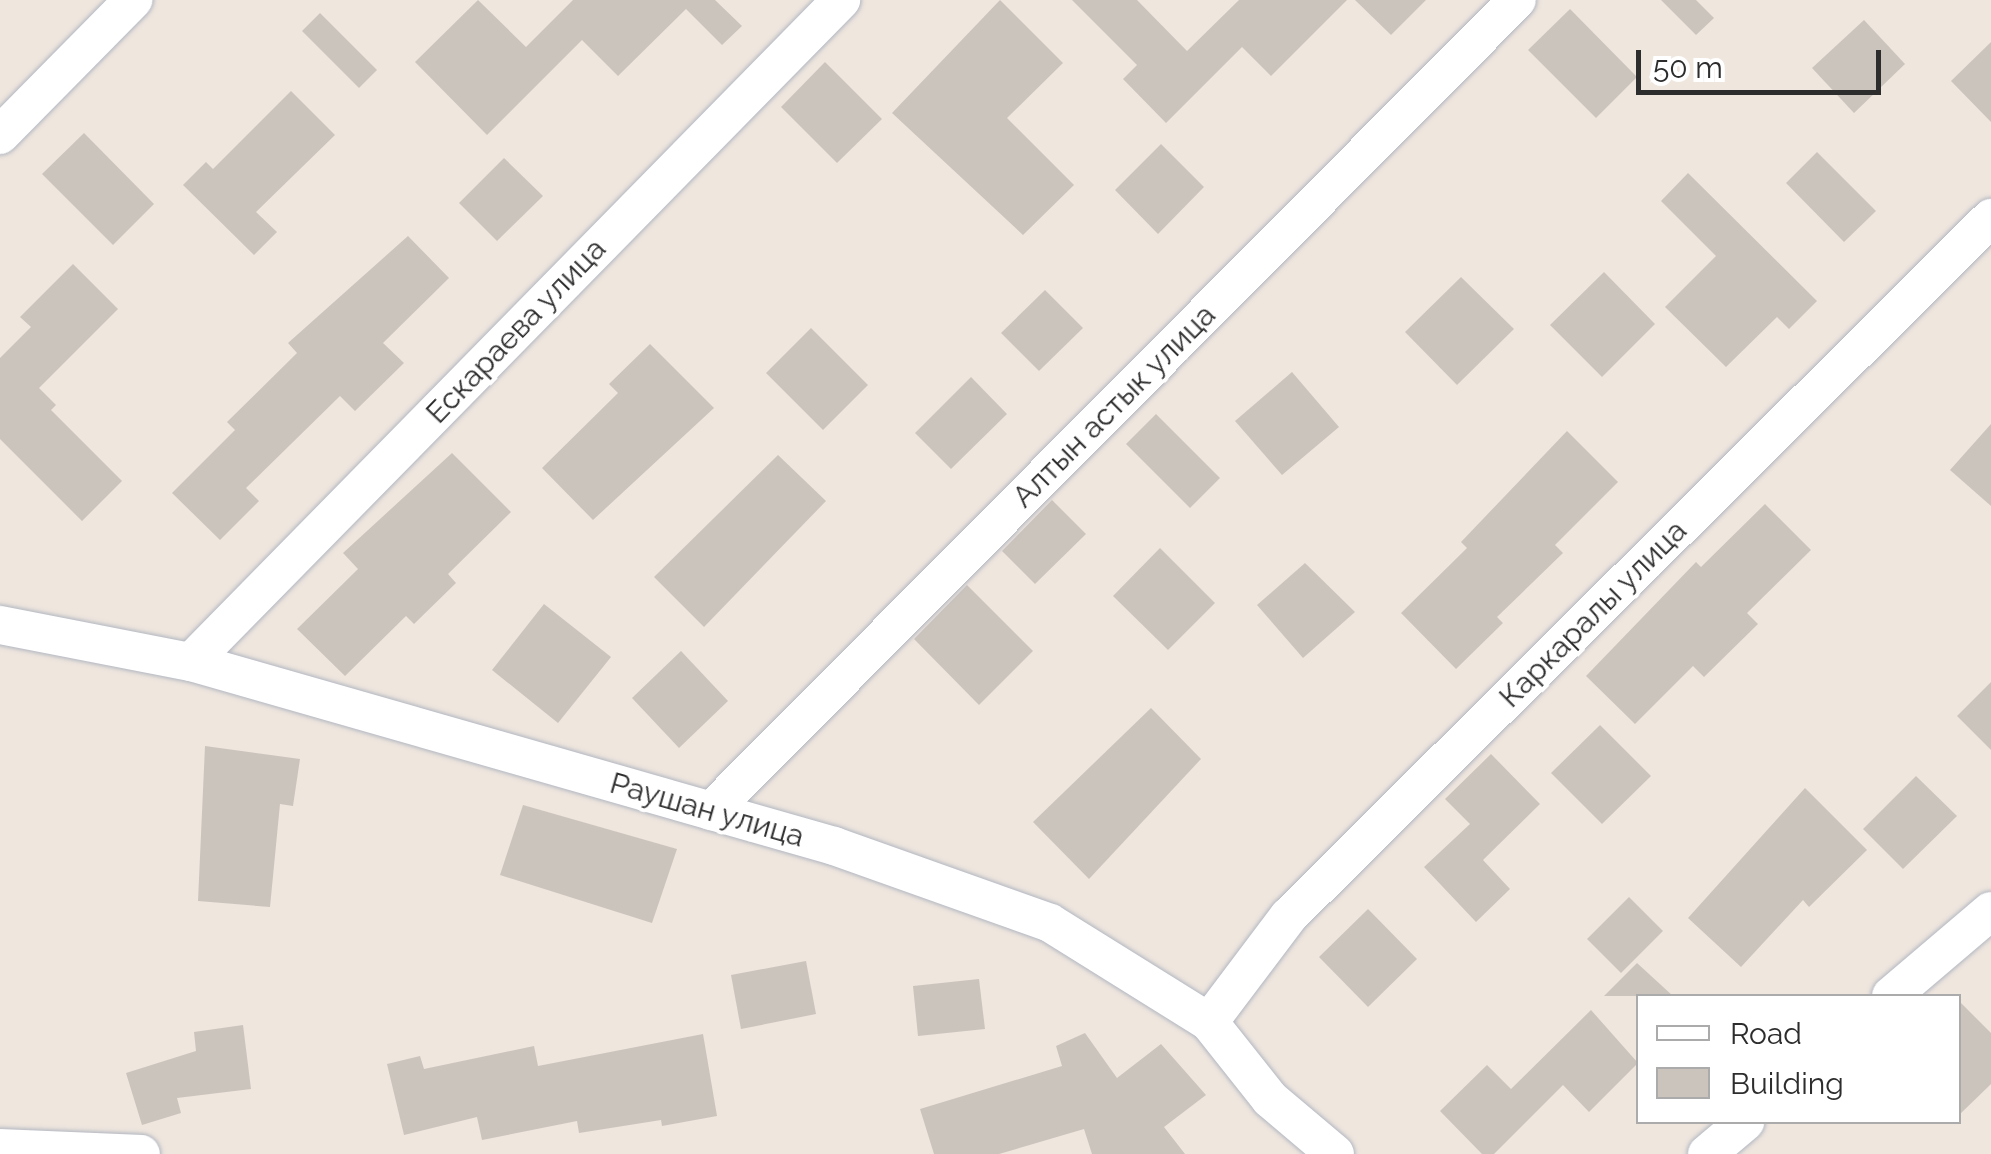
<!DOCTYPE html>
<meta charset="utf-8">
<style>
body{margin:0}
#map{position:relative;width:1991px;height:1154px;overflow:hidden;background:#efe6de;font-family:Raleway,sans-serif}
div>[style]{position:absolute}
.building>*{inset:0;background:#cbc4bd}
.roads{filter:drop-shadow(0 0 2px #b2b7c1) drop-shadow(0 0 2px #b2b7c1)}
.minor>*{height:38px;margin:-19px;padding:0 19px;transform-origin:19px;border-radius:19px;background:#fff}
span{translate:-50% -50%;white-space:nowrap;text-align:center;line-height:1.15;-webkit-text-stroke:8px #fff;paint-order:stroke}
.street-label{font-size:30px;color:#2d2d2d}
.legend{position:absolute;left:1636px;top:994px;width:325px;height:130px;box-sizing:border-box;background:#fff;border:2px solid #ababab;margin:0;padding:12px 18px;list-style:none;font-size:30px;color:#2d2d2d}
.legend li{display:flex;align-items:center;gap:20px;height:50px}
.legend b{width:50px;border:2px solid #ababab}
.scale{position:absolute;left:1636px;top:50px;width:245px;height:45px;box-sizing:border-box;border:5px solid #2d2d2d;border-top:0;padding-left:12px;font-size:30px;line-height:35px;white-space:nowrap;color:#2d2d2d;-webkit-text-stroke:8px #fff;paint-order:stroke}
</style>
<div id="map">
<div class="building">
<i style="clip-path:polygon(478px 0,526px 47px,573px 0,715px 0,742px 26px,722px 45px,686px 9px,618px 76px,582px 40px,487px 135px,415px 62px)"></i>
<i style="clip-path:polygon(1000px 0,1063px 63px,1007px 118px,1074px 185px,1023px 235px,892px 113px)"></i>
<i style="clip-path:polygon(1072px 0,1137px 0,1187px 51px,1239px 0,1347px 0,1271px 76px,1242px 47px,1166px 123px,1123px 79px,1137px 65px)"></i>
<i style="clip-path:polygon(1355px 0,1426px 0,1391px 35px)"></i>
<i style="clip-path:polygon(1661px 0,1696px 0,1714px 18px,1696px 35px)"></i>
<i style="clip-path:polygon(1570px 9px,1637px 77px,1596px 118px,1528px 50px)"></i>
<i style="clip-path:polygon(320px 13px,377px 70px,359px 88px,302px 31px)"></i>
<i style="clip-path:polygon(1864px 20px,1905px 64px,1854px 113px,1812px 68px)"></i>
<i style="clip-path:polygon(1991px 42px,1991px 122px,1951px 81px)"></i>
<i style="clip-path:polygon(825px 62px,882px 119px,837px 163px,781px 107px)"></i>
<i style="clip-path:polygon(291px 91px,335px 135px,256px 212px,277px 232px,254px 255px,183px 185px,206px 162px,213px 169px)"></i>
<i style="clip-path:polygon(84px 133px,154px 204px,113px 245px,42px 174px)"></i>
<i style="clip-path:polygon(1161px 144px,1204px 187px,1158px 234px,1115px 190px)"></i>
<i style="clip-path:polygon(1817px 152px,1876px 211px,1844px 242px,1786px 183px)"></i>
<i style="clip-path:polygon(504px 158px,543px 196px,497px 241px,459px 203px)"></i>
<i style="clip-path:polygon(1688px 173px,1817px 301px,1789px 329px,1777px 317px,1726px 367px,1665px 307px,1716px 256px,1661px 201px)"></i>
<i style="clip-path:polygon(408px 236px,449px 278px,383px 343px,404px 363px,355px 411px,340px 396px,246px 488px,259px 501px,220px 540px,172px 493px,235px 430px,227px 422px,297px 353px,288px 343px)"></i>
<i style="clip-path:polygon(73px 264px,118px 309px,39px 388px,56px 405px,51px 410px,122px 481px,82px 521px,0 439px,0 358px,31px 327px,20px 317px)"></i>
<i style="clip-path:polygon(1604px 272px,1655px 324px,1602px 377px,1550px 325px)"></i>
<i style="clip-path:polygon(1461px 277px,1514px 329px,1457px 385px,1405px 332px)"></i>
<i style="clip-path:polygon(1045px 290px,1083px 328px,1039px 371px,1001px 333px)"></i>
<i style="clip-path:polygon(811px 328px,868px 385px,823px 430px,766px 373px)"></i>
<i style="clip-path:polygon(650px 344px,714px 408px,593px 520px,542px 468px,618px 393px,609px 384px)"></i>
<i style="clip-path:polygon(1292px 372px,1339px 427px,1282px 475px,1235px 421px)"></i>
<i style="clip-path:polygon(971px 377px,1007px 414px,951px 469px,915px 433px)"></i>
<i style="clip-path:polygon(1156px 414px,1220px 478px,1190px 508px,1126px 444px)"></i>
<i style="clip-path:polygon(1991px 424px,1991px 506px,1950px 470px)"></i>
<i style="clip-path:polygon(1567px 431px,1618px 482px,1555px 545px,1563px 553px,1497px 617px,1503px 623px,1456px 669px,1401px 613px,1467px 548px,1461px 542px)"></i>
<i style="clip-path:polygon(452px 453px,511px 512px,448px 574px,456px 583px,414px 624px,406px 616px,345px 676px,297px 629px,358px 569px,343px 553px)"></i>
<i style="clip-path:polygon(778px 455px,826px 501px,704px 627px,654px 577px)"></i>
<i style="clip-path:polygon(1052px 500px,1086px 534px,1035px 584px,1002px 551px)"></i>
<i style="clip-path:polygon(1765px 504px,1811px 550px,1747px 613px,1758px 624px,1704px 677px,1693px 666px,1635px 724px,1586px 676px,1696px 562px,1701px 567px)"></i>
<i style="clip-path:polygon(1160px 548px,1215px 603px,1168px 650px,1113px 596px)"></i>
<i style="clip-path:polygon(1305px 563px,1355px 612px,1303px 658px,1257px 605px)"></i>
<i style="clip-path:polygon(967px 585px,1033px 651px,979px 705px,914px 639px)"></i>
<i style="clip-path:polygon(544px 604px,611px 657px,558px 723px,492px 670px)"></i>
<i style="clip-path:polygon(681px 651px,728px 701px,679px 748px,632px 698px)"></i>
<i style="clip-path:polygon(1991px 682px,1991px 750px,1957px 716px)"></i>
<i style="clip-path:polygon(1151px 708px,1201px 759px,1089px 879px,1033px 822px)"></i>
<i style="clip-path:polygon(1600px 725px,1651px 776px,1602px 824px,1551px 773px)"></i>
<i style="clip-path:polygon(205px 746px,300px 759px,293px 806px,280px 804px,270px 907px,198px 901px)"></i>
<i style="clip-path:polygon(1491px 754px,1540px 804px,1483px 860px,1510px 889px,1476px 922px,1424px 867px,1470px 824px,1445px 799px)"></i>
<i style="clip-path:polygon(1916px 776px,1957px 816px,1903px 869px,1863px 829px)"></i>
<i style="clip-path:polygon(1805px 788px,1867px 850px,1809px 907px,1803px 900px,1741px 967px,1688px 918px)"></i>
<i style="clip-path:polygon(523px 805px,677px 849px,652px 923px,500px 875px)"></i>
<i style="clip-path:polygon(1629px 897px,1663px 931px,1621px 973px,1587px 939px)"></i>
<i style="clip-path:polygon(1368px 909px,1417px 959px,1368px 1007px,1319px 957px)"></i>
<i style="clip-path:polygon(806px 961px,816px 1014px,741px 1029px,731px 975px)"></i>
<i style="clip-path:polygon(1637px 963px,1673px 996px,1604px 996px)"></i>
<i style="clip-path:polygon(979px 979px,985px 1029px,918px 1036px,913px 986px)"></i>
<i style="clip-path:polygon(1958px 1000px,1991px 1033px,1991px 1084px,1958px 1116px)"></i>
<i style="clip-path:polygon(1591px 1010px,1638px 1063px,1589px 1112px,1563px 1085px,1494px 1154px,1482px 1154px,1440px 1111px,1487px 1065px,1511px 1089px)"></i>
<i style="clip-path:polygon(243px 1025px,251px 1089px,177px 1098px,181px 1113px,142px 1125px,126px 1073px,196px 1051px,194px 1032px)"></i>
<i style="clip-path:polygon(1085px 1033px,1117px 1078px,1161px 1044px,1206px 1095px,1164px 1127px,1185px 1154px,1092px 1154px,1084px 1129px,999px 1154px,934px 1154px,920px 1109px,1062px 1066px,1056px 1046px)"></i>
<i style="clip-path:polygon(703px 1034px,717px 1116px,662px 1126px,661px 1120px,579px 1133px,577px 1121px,482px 1140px,477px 1117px,404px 1135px,387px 1064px,420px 1056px,424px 1069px,534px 1046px,538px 1066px)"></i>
</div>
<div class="roads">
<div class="minor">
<i style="left:0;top:135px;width:190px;rotate:-45.4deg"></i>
<i style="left:0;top:625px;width:195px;rotate:11deg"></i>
<i style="left:191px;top:662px;width:669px;rotate:15.97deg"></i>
<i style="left:834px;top:846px;width:229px;rotate:19.6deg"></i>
<i style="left:1050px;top:923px;width:187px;rotate:31.9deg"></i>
<i style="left:1209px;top:1022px;width:98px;rotate:51.6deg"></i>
<i style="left:1270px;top:1099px;width:85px;rotate:40.2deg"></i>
<i style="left:191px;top:662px;width:928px;rotate:-45.52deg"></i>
<i style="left:711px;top:811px;width:1143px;rotate:-45.18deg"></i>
<i style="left:1891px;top:996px;width:131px;rotate:-40.4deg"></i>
<i style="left:1209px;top:1022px;width:133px;rotate:-53deg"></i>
<i style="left:1289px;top:916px;width:990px;rotate:-44.84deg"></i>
<i style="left:0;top:1148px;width:141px;rotate:2.4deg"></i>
<i style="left:1707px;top:1154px;width:50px;rotate:-40.1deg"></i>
</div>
</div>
<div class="street-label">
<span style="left:516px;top:331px;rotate:-46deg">Ескараева улица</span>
<span style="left:1114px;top:406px;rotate:-45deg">Алтын астык улица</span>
<span style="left:1593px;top:614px;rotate:-45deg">Каркаралы улица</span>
<span style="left:707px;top:810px;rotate:16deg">Раушан улица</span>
</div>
<ul class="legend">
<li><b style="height:12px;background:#fff"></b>Road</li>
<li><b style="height:28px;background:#cbc4bd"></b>Building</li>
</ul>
<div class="scale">50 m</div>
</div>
